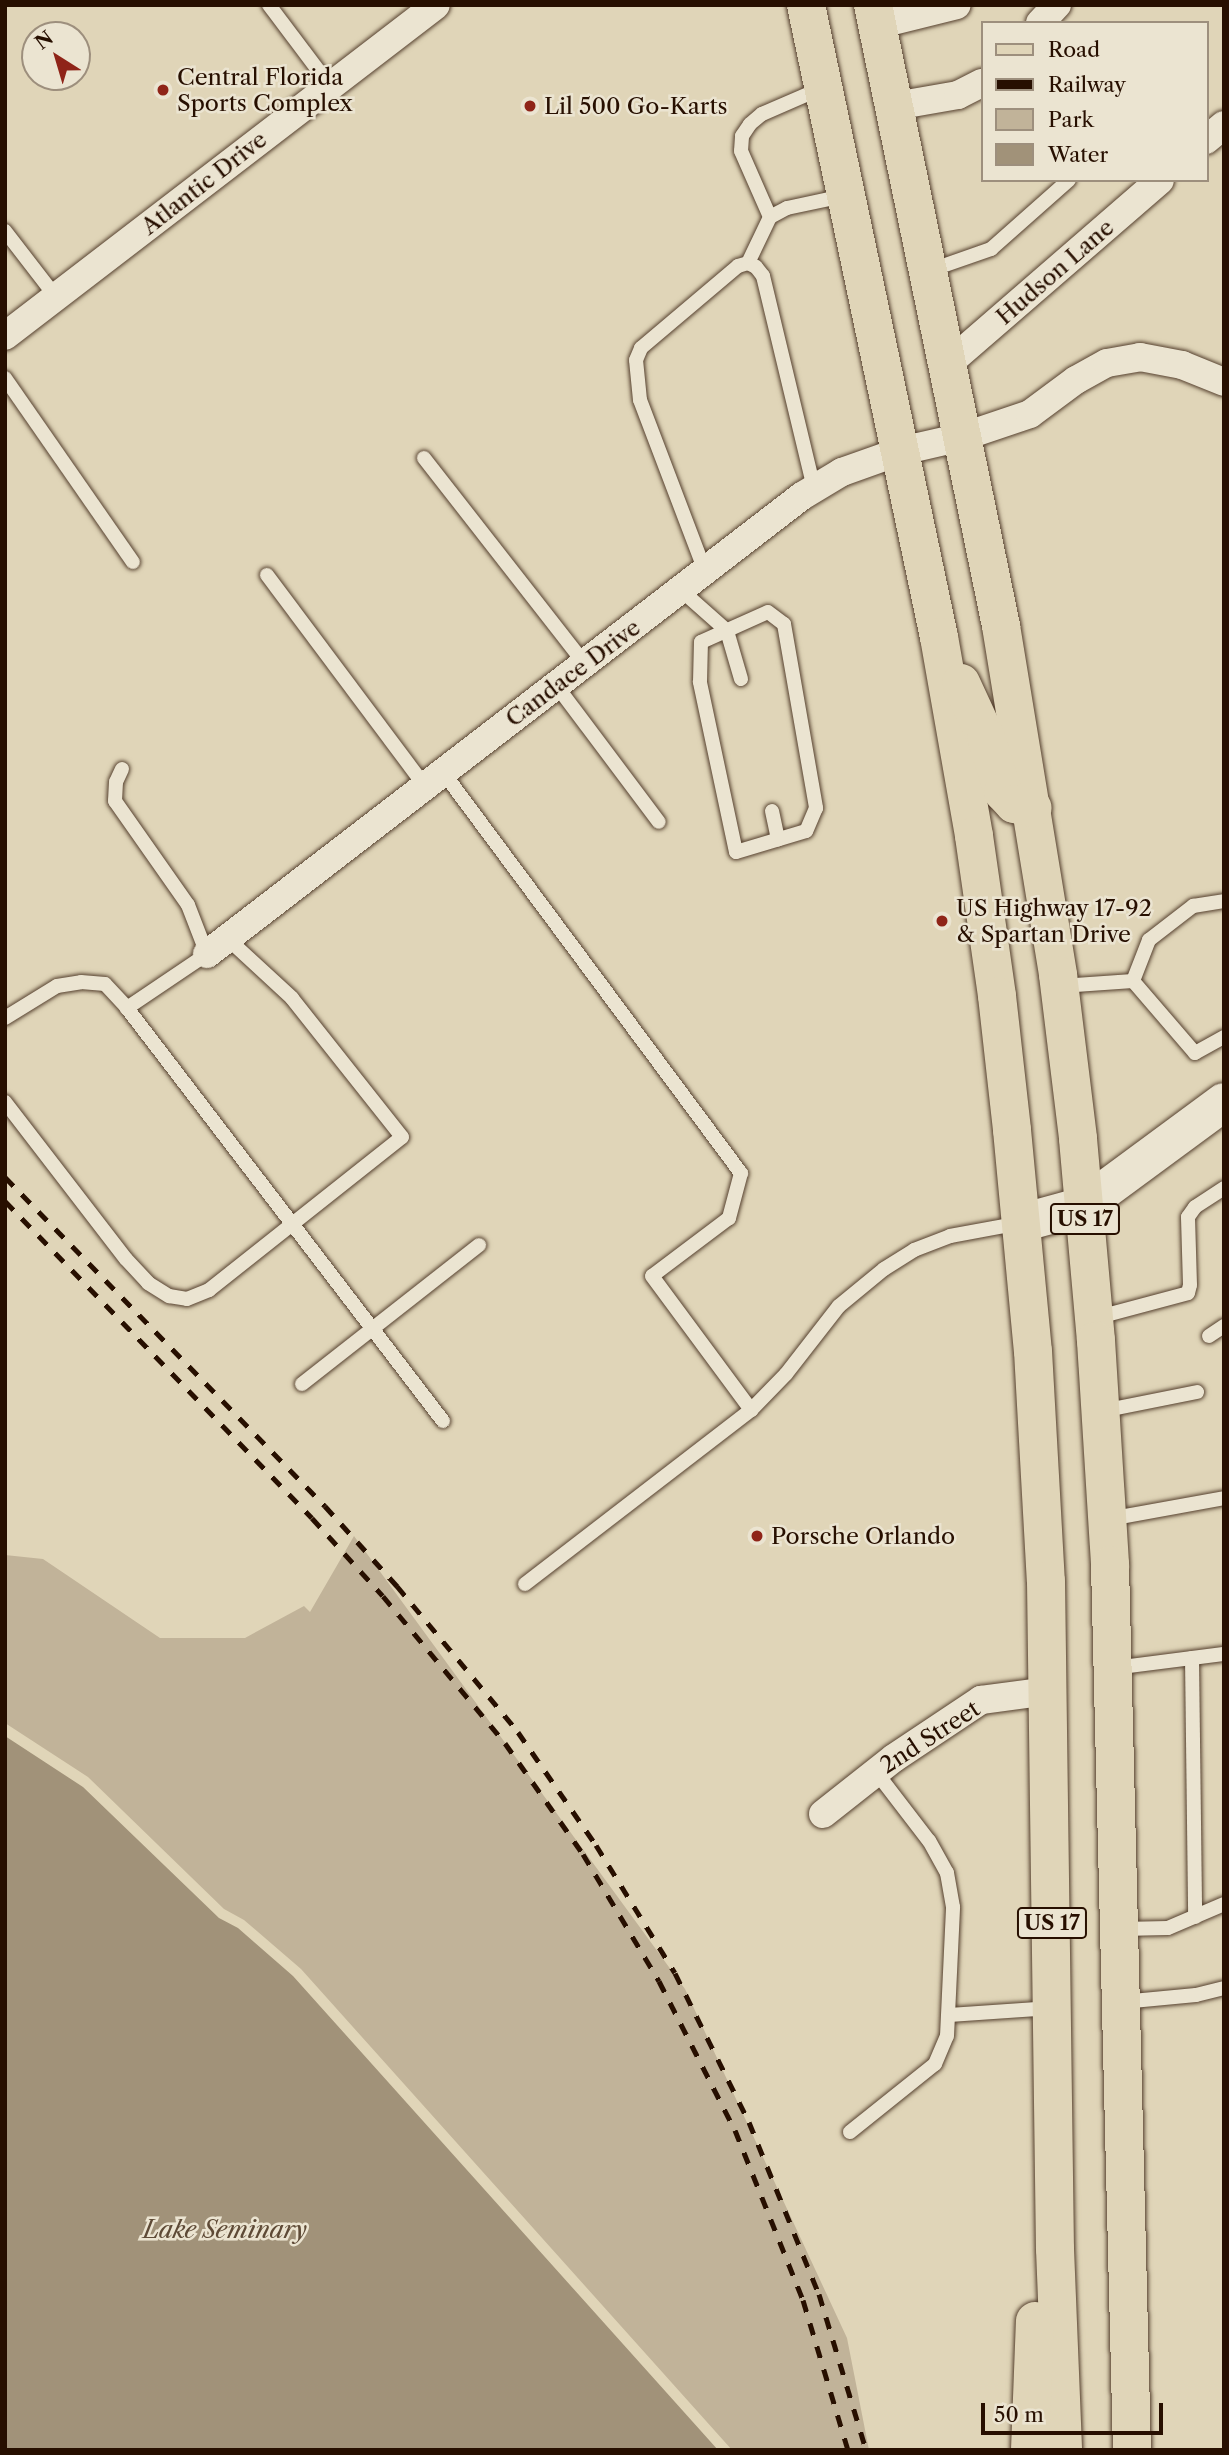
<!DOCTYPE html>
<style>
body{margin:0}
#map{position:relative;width:1229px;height:2455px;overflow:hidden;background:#e0d5b8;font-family:"Libre Caslon Text",serif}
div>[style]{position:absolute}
.green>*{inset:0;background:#c1b399}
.water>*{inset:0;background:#a19279}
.roads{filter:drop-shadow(0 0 2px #55402e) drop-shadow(0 0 2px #55402e)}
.lane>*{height:14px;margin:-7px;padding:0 7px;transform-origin:7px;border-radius:7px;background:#ebe4d1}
.street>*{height:28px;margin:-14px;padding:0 14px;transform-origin:14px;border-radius:14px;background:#ebe4d1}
.secondary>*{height:38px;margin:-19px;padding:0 19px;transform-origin:19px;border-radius:19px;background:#ebe4d1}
.primary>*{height:38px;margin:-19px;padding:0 19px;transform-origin:19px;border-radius:19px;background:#e0d5b8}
.rail>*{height:5px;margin-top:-2.5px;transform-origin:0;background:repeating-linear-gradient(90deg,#270f00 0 12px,transparent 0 24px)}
.dots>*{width:19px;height:19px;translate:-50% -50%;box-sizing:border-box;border:4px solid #ebe4d1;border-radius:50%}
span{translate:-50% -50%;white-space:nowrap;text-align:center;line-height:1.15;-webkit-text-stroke:5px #ebe4d1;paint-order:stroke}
.shield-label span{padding:2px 5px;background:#ebe4d1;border:2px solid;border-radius:5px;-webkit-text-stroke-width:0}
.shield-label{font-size:21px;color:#270f00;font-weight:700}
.poi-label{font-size:23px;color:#270f00}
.left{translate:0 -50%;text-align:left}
.street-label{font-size:23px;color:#270f00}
.water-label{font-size:24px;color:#5e4a36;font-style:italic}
.frame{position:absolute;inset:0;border:7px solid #270f00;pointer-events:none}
.legend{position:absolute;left:981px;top:21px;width:228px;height:161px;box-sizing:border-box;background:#ebe4d1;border:2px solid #9d8f7d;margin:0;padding:9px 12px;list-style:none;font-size:21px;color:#270f00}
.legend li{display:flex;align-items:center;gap:14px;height:35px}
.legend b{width:35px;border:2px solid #9d8f7d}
.north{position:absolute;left:21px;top:21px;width:70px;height:70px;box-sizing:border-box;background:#ebe4d1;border:2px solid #9d8f7d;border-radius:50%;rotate:323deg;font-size:19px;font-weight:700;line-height:28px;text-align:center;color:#270f00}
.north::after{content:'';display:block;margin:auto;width:24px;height:32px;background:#8f2418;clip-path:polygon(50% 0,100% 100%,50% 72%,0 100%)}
.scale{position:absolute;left:981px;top:2403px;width:182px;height:32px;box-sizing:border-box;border:4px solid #270f00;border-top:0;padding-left:9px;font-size:21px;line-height:24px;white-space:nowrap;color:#270f00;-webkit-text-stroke:5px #ebe4d1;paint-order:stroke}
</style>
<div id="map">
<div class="green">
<i style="clip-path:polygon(354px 1536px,685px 1989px,847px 2338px,869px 2450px,732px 2450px,301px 1969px,244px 1920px,224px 1909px,88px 1777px,5px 1723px,5px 1555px,43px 1559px,160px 1638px,245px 1638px,304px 1606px,310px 1612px)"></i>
</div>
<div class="water">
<i style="clip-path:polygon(5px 1736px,83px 1787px,219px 1918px,238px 1928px,293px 1976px,718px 2450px,5px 2450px)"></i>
</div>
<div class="roads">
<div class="lane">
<i style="left:269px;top:5px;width:101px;rotate:53deg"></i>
<i style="left:770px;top:217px;width:72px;rotate:-113.7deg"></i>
<i style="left:741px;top:151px;width:15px;rotate:-86deg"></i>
<i style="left:742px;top:136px;width:14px;rotate:-56deg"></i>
<i style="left:750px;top:124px;width:16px;rotate:-40deg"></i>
<i style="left:762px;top:114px;width:65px;rotate:-23.4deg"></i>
<i style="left:5px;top:231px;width:83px;rotate:52.3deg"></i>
<i style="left:748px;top:263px;width:51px;rotate:-64.4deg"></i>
<i style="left:770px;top:217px;width:19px;rotate:-28deg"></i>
<i style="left:787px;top:208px;width:57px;rotate:-12.1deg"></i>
<i style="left:931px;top:270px;width:64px;rotate:-19.3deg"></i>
<i style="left:991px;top:249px;width:104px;rotate:-41.5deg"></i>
<i style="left:5px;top:378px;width:224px;rotate:55.2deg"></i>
<i style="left:424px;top:458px;width:260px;rotate:52deg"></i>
<i style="left:705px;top:571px;width:183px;rotate:-110.8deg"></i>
<i style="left:640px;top:400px;width:40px;rotate:-95.7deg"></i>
<i style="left:636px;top:360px;width:13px;rotate:-67deg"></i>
<i style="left:641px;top:348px;width:127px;rotate:-40.2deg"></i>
<i style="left:738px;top:266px;width:10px;rotate:-17deg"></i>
<i style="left:748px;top:263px;width:9px;rotate:27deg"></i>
<i style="left:756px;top:267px;width:11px;rotate:52deg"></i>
<i style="left:763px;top:276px;width:218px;rotate:76.5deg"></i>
<i style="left:267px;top:575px;width:264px;rotate:53.2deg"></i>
<i style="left:682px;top:591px;width:60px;rotate:41.6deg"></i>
<i style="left:727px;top:631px;width:50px;rotate:73.7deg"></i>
<i style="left:768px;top:612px;width:20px;rotate:37deg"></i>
<i style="left:784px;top:624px;width:187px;rotate:80.1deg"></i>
<i style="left:816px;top:808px;width:25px;rotate:113deg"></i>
<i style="left:806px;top:831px;width:73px;rotate:163.3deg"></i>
<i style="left:736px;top:852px;width:174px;rotate:-102deg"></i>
<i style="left:700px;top:682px;width:40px;rotate:-88.6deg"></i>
<i style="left:701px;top:642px;width:73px;rotate:-24.1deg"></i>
<i style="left:556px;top:685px;width:171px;rotate:53.1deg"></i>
<i style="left:122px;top:769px;width:14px;rotate:115deg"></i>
<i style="left:116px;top:782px;width:19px;rotate:93deg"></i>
<i style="left:115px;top:801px;width:127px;rotate:54.9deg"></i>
<i style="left:188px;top:905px;width:53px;rotate:68.8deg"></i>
<i style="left:207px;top:954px;width:97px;rotate:146deg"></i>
<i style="left:127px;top:1008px;width:520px;rotate:52.58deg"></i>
<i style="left:443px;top:772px;width:500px;rotate:53.4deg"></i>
<i style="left:741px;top:1173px;width:47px;rotate:104.9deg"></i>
<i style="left:729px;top:1218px;width:96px;rotate:143deg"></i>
<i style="left:652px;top:1276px;width:167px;rotate:53.5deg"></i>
<i style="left:772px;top:811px;width:29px;rotate:78deg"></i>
<i style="left:1133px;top:981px;width:44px;rotate:-68.7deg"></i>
<i style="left:1149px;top:940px;width:56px;rotate:-37.7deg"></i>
<i style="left:1193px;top:906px;width:31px;rotate:-9deg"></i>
<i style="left:1061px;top:986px;width:72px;rotate:-4deg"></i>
<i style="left:1133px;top:981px;width:95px;rotate:49.3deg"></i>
<i style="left:1195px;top:1053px;width:33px;rotate:-29deg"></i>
<i style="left:5px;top:1018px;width:61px;rotate:-31.6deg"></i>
<i style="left:57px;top:986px;width:24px;rotate:-9deg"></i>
<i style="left:81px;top:982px;width:24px;rotate:5deg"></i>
<i style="left:105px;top:984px;width:33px;rotate:47deg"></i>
<i style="left:5px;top:1102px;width:198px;rotate:52.4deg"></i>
<i style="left:126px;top:1259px;width:33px;rotate:47deg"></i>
<i style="left:148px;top:1283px;width:25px;rotate:32deg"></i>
<i style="left:169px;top:1296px;width:18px;rotate:9deg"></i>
<i style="left:187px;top:1299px;width:24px;rotate:-22deg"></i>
<i style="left:209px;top:1290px;width:246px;rotate:-38.4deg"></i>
<i style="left:402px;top:1137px;width:177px;rotate:-128.4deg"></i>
<i style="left:292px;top:998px;width:88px;rotate:-137.3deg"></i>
<i style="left:1095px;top:1318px;width:96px;rotate:-15deg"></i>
<i style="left:1188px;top:1293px;width:8px;rotate:-76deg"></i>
<i style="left:1190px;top:1285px;width:68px;rotate:-91.7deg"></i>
<i style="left:1188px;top:1217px;width:12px;rotate:-55deg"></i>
<i style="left:1195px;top:1207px;width:35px;rotate:-33deg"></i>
<i style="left:1209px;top:1336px;width:18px;rotate:-34deg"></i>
<i style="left:302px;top:1384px;width:225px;rotate:-38.1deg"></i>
<i style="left:1102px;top:1411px;width:97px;rotate:-11.3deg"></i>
<i style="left:1109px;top:1519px;width:117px;rotate:-10.3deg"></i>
<i style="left:525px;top:1584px;width:285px;rotate:-37.6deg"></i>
<i style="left:751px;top:1410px;width:50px;rotate:-45.8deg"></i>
<i style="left:786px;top:1374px;width:86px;rotate:-52.1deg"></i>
<i style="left:839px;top:1306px;width:58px;rotate:-39.4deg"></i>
<i style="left:884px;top:1269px;width:36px;rotate:-32deg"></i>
<i style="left:914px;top:1250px;width:39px;rotate:-21deg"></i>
<i style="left:950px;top:1236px;width:71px;rotate:-10.5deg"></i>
<i style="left:1192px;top:1658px;width:259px;rotate:89.3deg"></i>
<i style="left:1114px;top:1668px;width:111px;rotate:-7.3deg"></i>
<i style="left:1121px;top:1929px;width:47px;rotate:-1.2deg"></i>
<i style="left:1168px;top:1928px;width:61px;rotate:-23.2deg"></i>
<i style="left:1122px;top:2002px;width:74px;rotate:-5.4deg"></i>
<i style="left:1196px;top:1995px;width:29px;rotate:-14deg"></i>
<i style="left:949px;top:2015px;width:103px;rotate:-3.9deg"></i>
<i style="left:850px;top:2132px;width:109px;rotate:-38.7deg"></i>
<i style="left:935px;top:2064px;width:30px;rotate:-67deg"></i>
<i style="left:947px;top:2036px;width:129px;rotate:-87.3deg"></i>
<i style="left:953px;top:1907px;width:35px;rotate:-100deg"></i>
<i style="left:947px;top:1873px;width:37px;rotate:-119deg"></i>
<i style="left:929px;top:1841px;width:87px;rotate:-127.5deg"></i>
</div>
<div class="street">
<i style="left:1040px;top:23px;width:25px;rotate:-47deg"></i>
<i style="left:877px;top:25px;width:82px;rotate:-14deg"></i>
<i style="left:895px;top:106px;width:64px;rotate:-9.9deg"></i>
<i style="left:958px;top:95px;width:27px;rotate:-27deg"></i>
<i style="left:1206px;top:140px;width:23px;rotate:-40deg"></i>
<i style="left:5px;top:336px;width:543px;rotate:-37.52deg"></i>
<i style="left:949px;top:363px;width:279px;rotate:-40.9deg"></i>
<i style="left:207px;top:954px;width:751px;rotate:-37.59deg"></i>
<i style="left:802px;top:496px;width:47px;rotate:-31deg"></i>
<i style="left:842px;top:472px;width:63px;rotate:-19.6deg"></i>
<i style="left:901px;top:451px;width:63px;rotate:-12.9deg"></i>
<i style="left:962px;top:437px;width:72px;rotate:-18.7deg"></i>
<i style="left:1030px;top:414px;width:57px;rotate:-36.5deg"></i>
<i style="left:1076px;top:380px;width:35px;rotate:-29deg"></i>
<i style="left:1107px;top:363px;width:34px;rotate:-10deg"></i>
<i style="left:1140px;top:357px;width:43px;rotate:10.8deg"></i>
<i style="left:1182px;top:365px;width:45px;rotate:22deg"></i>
<i style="left:823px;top:1814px;width:90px;rotate:-38.3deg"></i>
<i style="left:894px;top:1758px;width:105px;rotate:-33.7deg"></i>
<i style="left:981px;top:1700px;width:69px;rotate:-7.5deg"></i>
</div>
<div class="secondary">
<i style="left:1021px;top:1223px;width:64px;rotate:-15.3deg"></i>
<i style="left:1083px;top:1206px;width:175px;rotate:-36.4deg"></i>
</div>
<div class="primary">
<i style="left:806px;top:5px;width:646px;rotate:78.12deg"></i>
<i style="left:939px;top:637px;width:202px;rotate:80deg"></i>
<i style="left:974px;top:836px;width:162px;rotate:81.8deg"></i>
<i style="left:997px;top:996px;width:135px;rotate:83.6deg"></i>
<i style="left:1012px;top:1130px;width:222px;rotate:84.6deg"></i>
<i style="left:1033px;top:1351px;width:230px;rotate:86.8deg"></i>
<i style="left:1046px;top:1581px;width:668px;rotate:89.23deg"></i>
<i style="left:1055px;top:2249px;width:201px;rotate:87.7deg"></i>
<i style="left:873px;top:5px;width:634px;rotate:78.35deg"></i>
<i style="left:1001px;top:626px;width:354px;rotate:80.7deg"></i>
<i style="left:1058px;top:975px;width:165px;rotate:83deg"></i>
<i style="left:1078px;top:1139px;width:203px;rotate:84.9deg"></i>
<i style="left:1096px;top:1341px;width:224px;rotate:86.4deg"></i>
<i style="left:1110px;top:1565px;width:885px;rotate:88.58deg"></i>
<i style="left:961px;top:683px;width:60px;rotate:65.2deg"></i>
<i style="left:986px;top:737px;width:58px;rotate:72.8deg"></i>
<i style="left:1003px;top:792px;width:16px;rotate:47deg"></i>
<i style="left:1014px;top:804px;width:19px;rotate:12deg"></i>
<i style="left:1030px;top:2450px;width:129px;rotate:-87.8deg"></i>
</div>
</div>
<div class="rail">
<i style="left:5px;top:1177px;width:459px;rotate:45.8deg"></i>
<i style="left:325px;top:1506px;width:108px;rotate:48deg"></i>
<i style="left:397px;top:1586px;width:190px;rotate:50.3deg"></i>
<i style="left:518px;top:1732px;width:137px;rotate:55.4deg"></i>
<i style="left:596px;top:1845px;width:150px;rotate:58.3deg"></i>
<i style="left:675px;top:1973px;width:166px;rotate:63.6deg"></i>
<i style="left:749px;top:2122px;width:186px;rotate:67.9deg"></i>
<i style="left:819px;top:2294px;width:163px;rotate:73.2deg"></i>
<i style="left:5px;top:1201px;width:441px;rotate:45.9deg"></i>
<i style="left:312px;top:1518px;width:105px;rotate:47.7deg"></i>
<i style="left:383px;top:1596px;width:191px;rotate:50.3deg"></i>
<i style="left:505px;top:1743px;width:136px;rotate:54.9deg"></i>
<i style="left:583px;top:1854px;width:148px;rotate:59.1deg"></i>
<i style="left:659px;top:1981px;width:167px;rotate:63deg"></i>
<i style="left:735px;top:2130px;width:183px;rotate:68.2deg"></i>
<i style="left:803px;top:2300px;width:157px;rotate:73.3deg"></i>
</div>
<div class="dots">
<i style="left:163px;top:90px;background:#8f2418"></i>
<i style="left:530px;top:106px;background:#8f2418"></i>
<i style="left:942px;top:921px;background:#8f2418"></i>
<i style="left:757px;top:1536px;background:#8f2418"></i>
</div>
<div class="shield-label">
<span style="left:1085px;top:1219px">US 17</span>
<span style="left:1052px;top:1923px">US 17</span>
</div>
<div class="poi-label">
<span class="left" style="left:177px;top:90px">Central Florida<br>Sports Complex</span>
<span class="left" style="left:544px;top:106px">Lil 500 Go-Karts</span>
<span class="left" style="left:956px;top:921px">US Highway 17-92<br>&amp; Spartan Drive</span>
<span class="left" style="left:771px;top:1536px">Porsche Orlando</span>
</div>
<div class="street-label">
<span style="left:204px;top:183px;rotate:-38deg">Atlantic Drive</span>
<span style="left:1055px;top:272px;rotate:-41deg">Hudson Lane</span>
<span style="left:573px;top:673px;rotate:-37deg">Candace Drive</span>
<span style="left:930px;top:1737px;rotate:-33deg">2nd Street</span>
</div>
<div class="water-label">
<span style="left:225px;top:2230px">Lake Seminary</span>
</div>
<div class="frame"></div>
<ul class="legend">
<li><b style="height:9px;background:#e0d5b8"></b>Road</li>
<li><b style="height:9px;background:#270f00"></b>Railway</li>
<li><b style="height:19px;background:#c1b399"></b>Park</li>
<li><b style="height:19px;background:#a19279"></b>Water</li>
</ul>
<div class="north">N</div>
<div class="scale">50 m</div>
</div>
